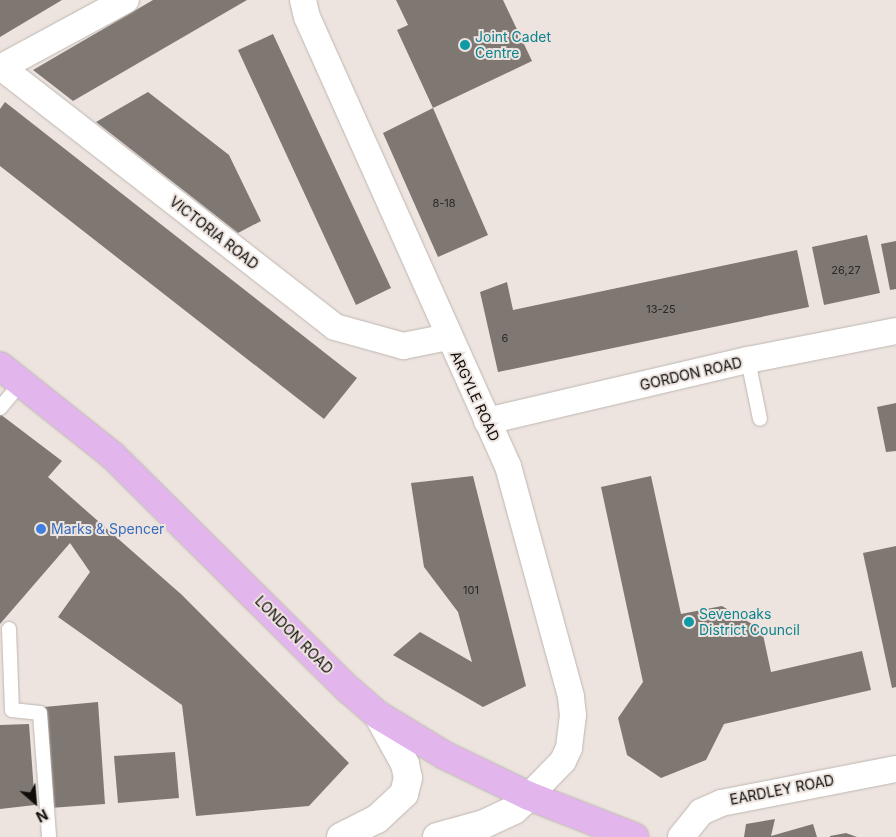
<!DOCTYPE html>
<style>
body{margin:0}
#map{position:relative;width:896px;height:837px;overflow:hidden;background:#ede4df;font-family:Inter,sans-serif}
div>[style]{position:absolute}
.building>*{inset:0;background:#7f7772}
.roads{filter:drop-shadow(0 0 1px #beb6b0) drop-shadow(0 0 1px #beb6b0)}
.service>*{height:14px;margin:-7px;padding:0 7px;transform-origin:7px;border-radius:7px;background:#fff}
.minor>*{height:26px;margin:-13px;padding:0 13px;transform-origin:13px;border-radius:13px;background:#fff}
.tertiary>*{height:28px;margin:-14px;padding:0 14px;transform-origin:14px;border-radius:14px;background:#fff}
.primary>*{height:28px;margin:-14px;padding:0 14px;transform-origin:14px;border-radius:14px;background:#e2b6ec}
.dots>*{width:14px;height:14px;translate:-50% -50%;box-sizing:border-box;border:2px solid #ede4df;border-radius:50%}
span{translate:-50% -50%;white-space:nowrap;text-align:center;line-height:1.15;-webkit-text-stroke:4px #ede4df;paint-order:stroke}
.number-label{font-size:11px;color:#2b2724}
.number-label span{-webkit-text-stroke-width:0}
.culture-label{font-size:14px;color:#0d838f}
.left{translate:0 -50%;text-align:left}
.street-label{font-size:14px;color:#0f0c0a}
.shop-label{font-size:14px;color:#366cbe}
.north{position:absolute;left:10px;top:777px;width:50px;height:50px;-webkit-text-stroke:4px #ede4df;paint-order:stroke;rotate:153deg;font-size:14px;font-weight:700;line-height:20px;text-align:center;color:#0f0c0a}
.north::after{content:'';display:block;margin:auto;width:18px;height:22px;background:#0f0c0a;clip-path:polygon(50% 0,100% 100%,50% 72%,0 100%)}
</style>
<div id="map">
<div class="building">
<i style="clip-path:polygon(0 0,62px 0,0 37px)"></i>
<i style="clip-path:polygon(153px 0,247px 0,73px 101px,33px 70px)"></i>
<i style="clip-path:polygon(396px 0,503px 0,532px 61px,433px 108px,397px 30px,408px 25px)"></i>
<i style="clip-path:polygon(273px 34px,391px 288px,356px 305px,238px 50px)"></i>
<i style="clip-path:polygon(148px 92px,229px 155px,261px 221px,238px 233px,96px 122px)"></i>
<i style="clip-path:polygon(5px 102px,357px 378px,324px 419px,0 166px,0 109px)"></i>
<i style="clip-path:polygon(433px 108px,488px 235px,438px 257px,383px 133px)"></i>
<i style="clip-path:polygon(867px 235px,880px 293px,824px 305px,812px 247px)"></i>
<i style="clip-path:polygon(896px 241px,896px 289px,890px 290px,881px 244px)"></i>
<i style="clip-path:polygon(797px 250px,809px 307px,498px 372px,480px 292px,507px 282px,513px 310px)"></i>
<i style="clip-path:polygon(896px 403px,896px 451px,886px 452px,877px 407px)"></i>
<i style="clip-path:polygon(0 414px,62px 461px,48px 477px,182px 595px,349px 763px,309px 806px,196px 816px,182px 705px,58px 617px,90px 572px,70px 543px,0 624px)"></i>
<i style="clip-path:polygon(473px 476px,526px 686px,483px 707px,393px 655px,420px 632px,472px 662px,458px 612px,424px 567px,411px 483px)"></i>
<i style="clip-path:polygon(651px 476px,681px 614px,722px 606px,762px 630px,771px 672px,862px 651px,871px 690px,724px 724px,706px 760px,661px 778px,627px 755px,618px 718px,643px 682px,601px 487px)"></i>
<i style="clip-path:polygon(896px 546px,896px 687px,892px 688px,863px 553px)"></i>
<i style="clip-path:polygon(98px 702px,105px 804px,50px 808px,44px 707px)"></i>
<i style="clip-path:polygon(29px 724px,35px 805px,0 809px,0 725px)"></i>
<i style="clip-path:polygon(175px 752px,179px 798px,118px 803px,114px 756px)"></i>
<i style="clip-path:polygon(775px 819px,771px 836px,813px 824px,817px 837px,744px 837px,746px 824px)"></i>
<i style="clip-path:polygon(846px 833px,857px 837px,830px 837px,830px 836px)"></i>
</div>
<div class="roads">
<div class="service">
<i style="left:748px;top:360px;width:60px;rotate:78.5deg"></i>
<i style="left:0;top:408px;width:35px;rotate:-50deg"></i>
<i style="left:9px;top:629px;width:81px;rotate:87.9deg"></i>
<i style="left:12px;top:710px;width:28px;rotate:6deg"></i>
<i style="left:40px;top:713px;width:124px;rotate:85.8deg"></i>
</div>
<div class="minor">
<i style="left:303px;top:0;width:17px;rotate:77deg"></i>
<i style="left:307px;top:17px;width:492px;rotate:65.9deg"></i>
<i style="left:508px;top:466px;width:239px;rotate:74.7deg"></i>
<i style="left:571px;top:697px;width:18px;rotate:84deg"></i>
<i style="left:573px;top:715px;width:33px;rotate:97deg"></i>
<i style="left:569px;top:748px;width:14px;rotate:115deg"></i>
<i style="left:563px;top:761px;width:49px;rotate:134.2deg"></i>
<i style="left:1px;top:67px;width:423px;rotate:37.9deg"></i>
<i style="left:335px;top:327px;width:71px;rotate:15.6deg"></i>
<i style="left:403px;top:346px;width:46px;rotate:-11.3deg"></i>
<i style="left:0;top:68px;width:143px;rotate:-28.4deg"></i>
<i style="left:487px;top:421px;width:268px;rotate:-13.2deg"></i>
<i style="left:748px;top:360px;width:151px;rotate:-11.1deg"></i>
<i style="left:681px;top:837px;width:32px;rotate:-51deg"></i>
<i style="left:701px;top:812px;width:22px;rotate:-24deg"></i>
<i style="left:721px;top:803px;width:178px;rotate:-11deg"></i>
</div>
<div class="tertiary">
<i style="left:341px;top:837px;width:40px;rotate:-26.6deg"></i>
<i style="left:377px;top:819px;width:37px;rotate:-43deg"></i>
<i style="left:404px;top:794px;width:16px;rotate:-76deg"></i>
<i style="left:408px;top:778px;width:14px;rotate:-102deg"></i>
<i style="left:405px;top:764px;width:56px;rotate:-118.9deg"></i>
<i style="left:437px;top:837px;width:49px;rotate:-15.5deg"></i>
<i style="left:484px;top:824px;width:33px;rotate:-25deg"></i>
<i style="left:514px;top:810px;width:21px;rotate:-43deg"></i>
</div>
<div class="primary">
<i style="left:0;top:366px;width:144px;rotate:38.5deg"></i>
<i style="left:113px;top:456px;width:331px;rotate:44.8deg"></i>
<i style="left:348px;top:689px;width:40px;rotate:41deg"></i>
<i style="left:378px;top:715px;width:77px;rotate:31.2deg"></i>
<i style="left:444px;top:755px;width:94px;rotate:25.8deg"></i>
<i style="left:529px;top:796px;width:113px;rotate:21.3deg"></i>
</div>
</div>
<div class="dots">
<i style="left:465px;top:45px;background:#0f9aa8"></i>
<i style="left:41px;top:529px;background:#3f7fe0"></i>
<i style="left:689px;top:622px;background:#0f9aa8"></i>
</div>
<div class="number-label">
<span style="left:444px;top:203px">8-18</span>
<span style="left:846px;top:270px">26,27</span>
<span style="left:661px;top:309px">13-25</span>
<span style="left:505px;top:338px">6</span>
<span style="left:471px;top:590px">101</span>
</div>
<div class="culture-label">
<span class="left" style="left:475px;top:45px">Joint Cadet<br>Centre</span>
<span class="left" style="left:699px;top:622px">Sevenoaks<br>District Council</span>
</div>
<div class="street-label">
<span style="left:214px;top:233px;rotate:38deg">VICTORIA ROAD</span>
<span style="left:691px;top:374px;rotate:-13deg">GORDON ROAD</span>
<span style="left:475px;top:396px;rotate:65deg">ARGYLE ROAD</span>
<span style="left:294px;top:635px;rotate:45deg">LONDON ROAD</span>
<span style="left:782px;top:790px;rotate:-11deg">EARDLEY ROAD</span>
</div>
<div class="shop-label">
<span class="left" style="left:51px;top:529px">Marks &amp; Spencer</span>
</div>
<div class="north">N</div>
</div>
